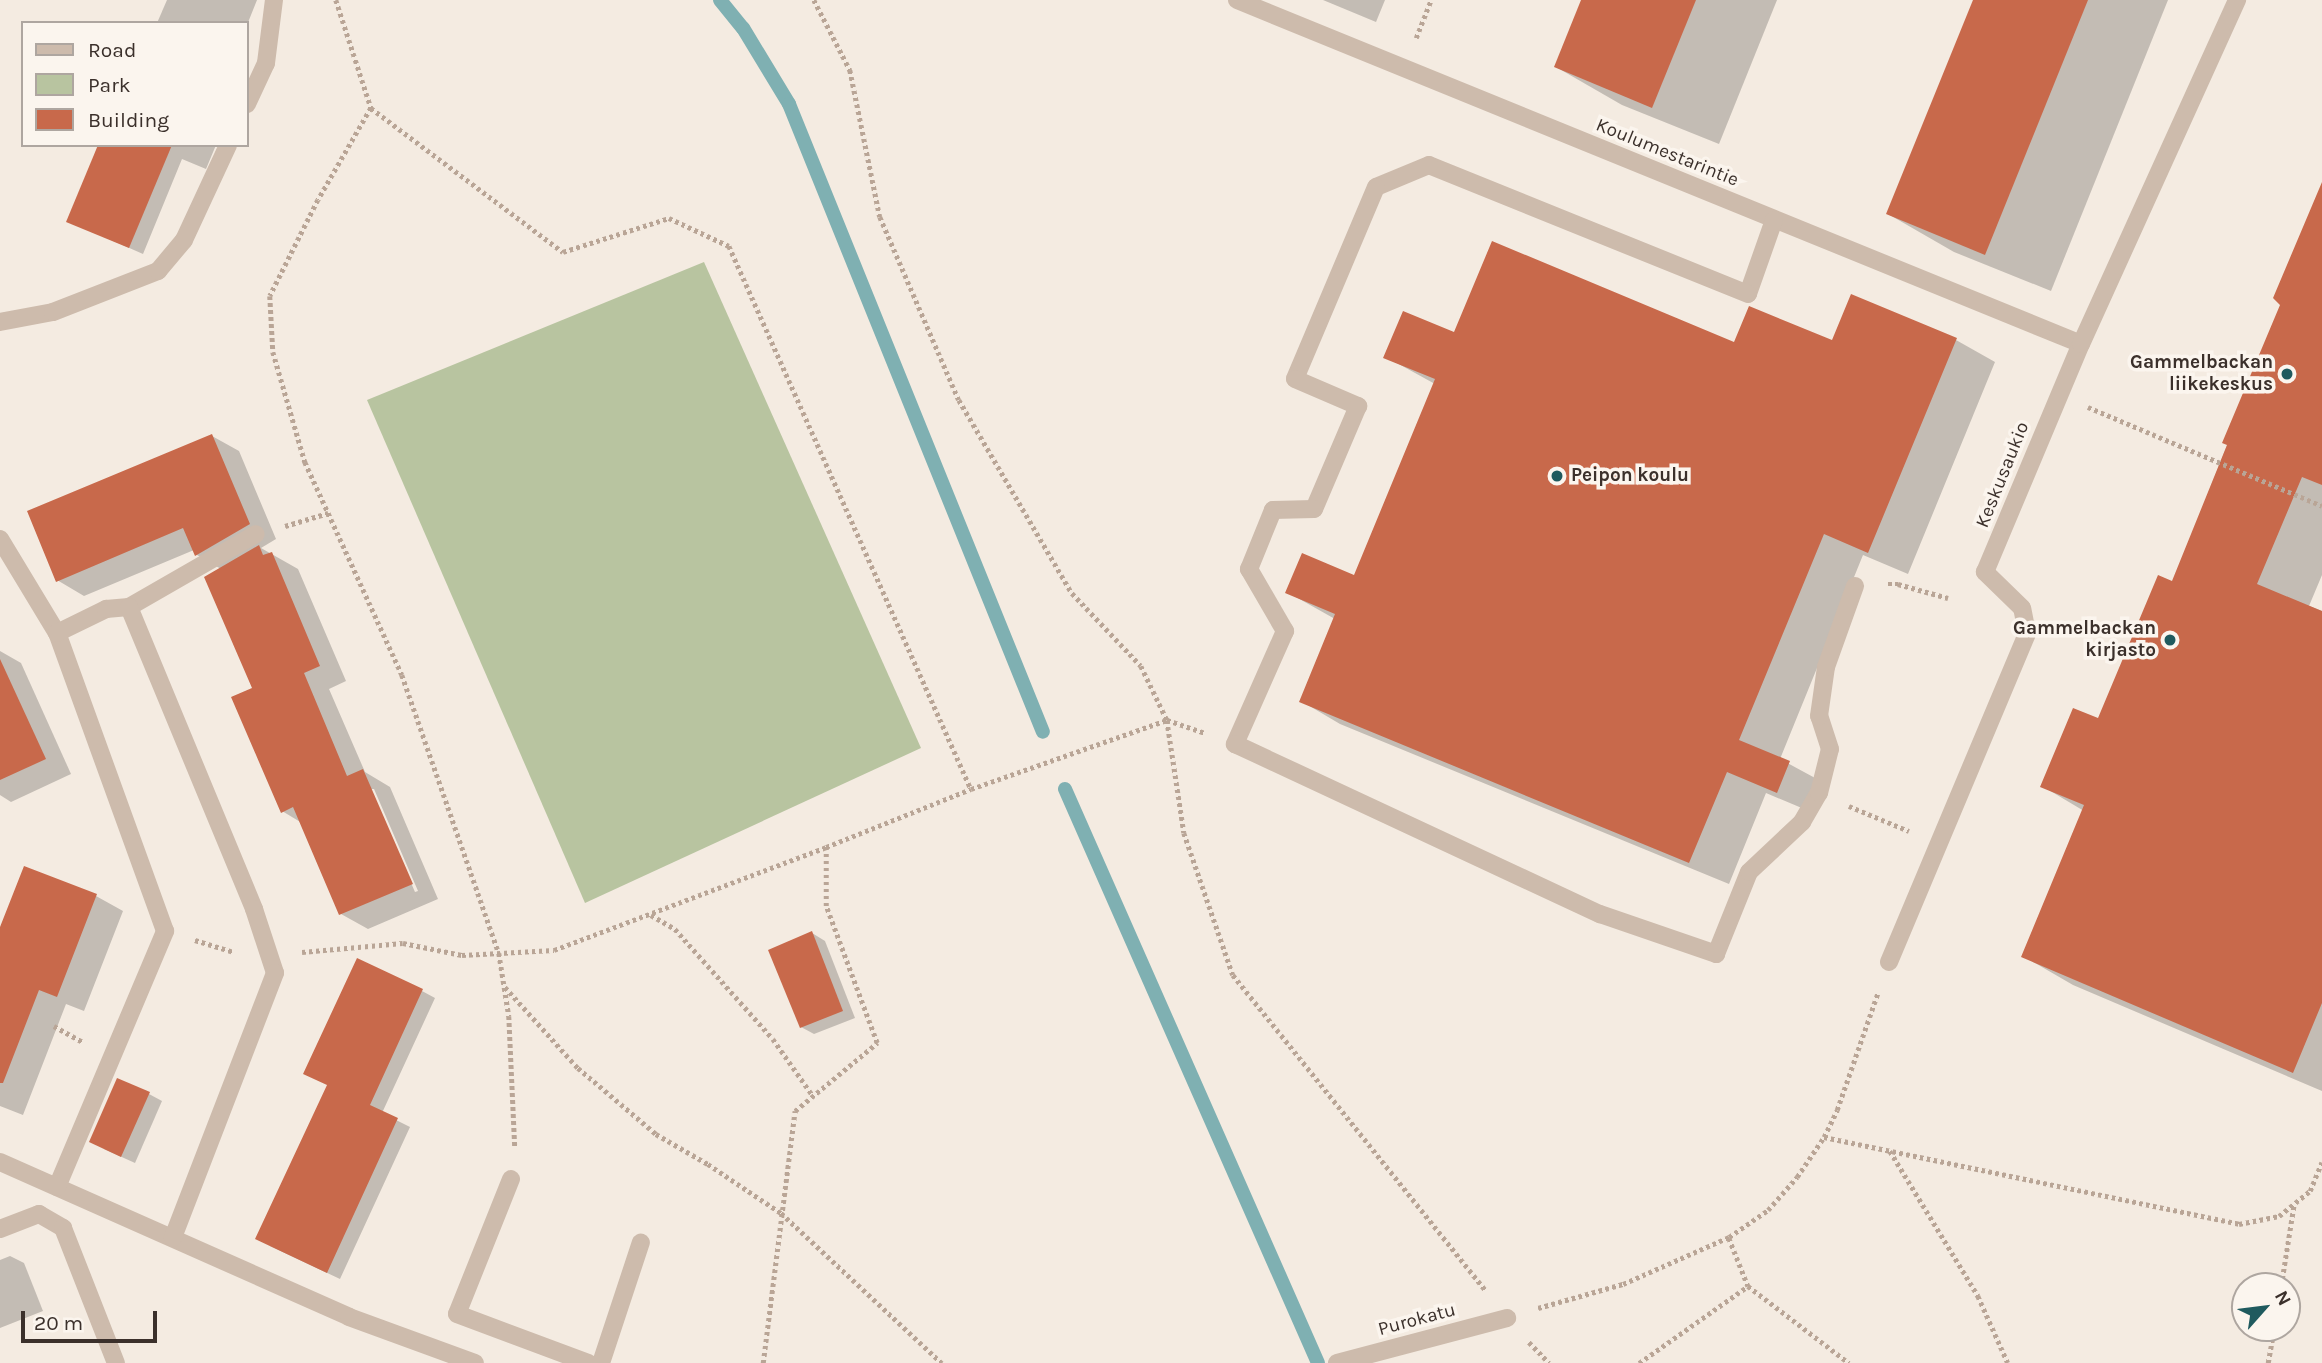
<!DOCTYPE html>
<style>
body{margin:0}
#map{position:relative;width:2322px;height:1363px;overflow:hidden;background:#f4ebe1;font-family:Karla,sans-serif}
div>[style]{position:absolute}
.green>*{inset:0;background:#b8c4a0}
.shadow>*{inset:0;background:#0003}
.stream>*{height:14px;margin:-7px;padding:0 7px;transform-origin:7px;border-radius:7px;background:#7fb0b2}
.building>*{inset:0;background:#c8694b}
.path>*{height:4.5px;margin-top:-2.25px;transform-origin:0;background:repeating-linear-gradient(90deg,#b9a596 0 3.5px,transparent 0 7px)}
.minor>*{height:18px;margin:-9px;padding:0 9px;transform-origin:9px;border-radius:9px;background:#cdbbac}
.dots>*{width:19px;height:19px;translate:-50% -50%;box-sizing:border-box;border:4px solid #fbf5ee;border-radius:50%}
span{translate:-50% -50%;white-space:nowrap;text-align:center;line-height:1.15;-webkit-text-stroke:7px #fbf5ee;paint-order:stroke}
.street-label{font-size:19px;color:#3b302b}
.poi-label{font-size:19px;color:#3b302b;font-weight:700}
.right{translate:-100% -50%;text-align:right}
.left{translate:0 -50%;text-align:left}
.legend{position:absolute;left:21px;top:21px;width:228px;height:126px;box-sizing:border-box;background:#fbf5ee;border:2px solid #aea6a0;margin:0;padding:9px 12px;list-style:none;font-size:21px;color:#3b302b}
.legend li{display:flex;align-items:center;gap:14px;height:35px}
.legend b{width:35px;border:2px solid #aea6a0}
.north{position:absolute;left:2231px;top:1272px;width:70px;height:70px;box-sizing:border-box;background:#fbf5ee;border:2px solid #aea6a0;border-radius:50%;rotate:62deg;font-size:19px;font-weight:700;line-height:28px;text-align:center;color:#3b302b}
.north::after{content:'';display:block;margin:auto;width:24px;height:32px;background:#1f5a5e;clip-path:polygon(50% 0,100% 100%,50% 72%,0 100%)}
.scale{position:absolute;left:21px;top:1311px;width:136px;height:32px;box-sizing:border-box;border:4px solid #3b302b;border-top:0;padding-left:9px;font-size:21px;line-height:24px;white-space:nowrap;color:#3b302b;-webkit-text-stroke:5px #fbf5ee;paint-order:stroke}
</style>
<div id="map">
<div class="green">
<i style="clip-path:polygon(704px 262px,921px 748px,585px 903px,367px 400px)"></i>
</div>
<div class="shadow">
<i style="clip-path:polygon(167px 0,257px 0,247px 25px,157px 23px)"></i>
<i style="clip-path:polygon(1323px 0,1385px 0,1376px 22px)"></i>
<i style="clip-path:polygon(1583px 0,1777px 0,1719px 144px,1622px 105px,1556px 67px)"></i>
<i style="clip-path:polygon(1975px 0,2168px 0,2051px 291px,1954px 252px,1888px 214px)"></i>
<i style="clip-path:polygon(100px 145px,216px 145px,206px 169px,182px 159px,143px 254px,68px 221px)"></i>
<i style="clip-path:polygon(2322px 185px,2322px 575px,2309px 606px,2322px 611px,2322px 1091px,2073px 985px,2023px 956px,2084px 811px,2042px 786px,2099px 721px,2173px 583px,2282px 305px)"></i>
<i style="clip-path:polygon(1852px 296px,1956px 340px,1995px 362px,1908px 574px,1863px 555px,1780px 759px,1828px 785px,1816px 814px,1766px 793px,1729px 884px,1340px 724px,1301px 701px,1335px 619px,1287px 592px,1355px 577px,1435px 384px,1386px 357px,1455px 334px,1735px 344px,1833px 342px)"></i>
<i style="clip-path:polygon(evenodd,212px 436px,239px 451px,276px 539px,261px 548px,298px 569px,346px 681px,329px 689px,365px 772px,390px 787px,438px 899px,368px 929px,341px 914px,302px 823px,282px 811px,254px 689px,221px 569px,197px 555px,194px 550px,84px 596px,57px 580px,212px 436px,370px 789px,374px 789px,418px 891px,415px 892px,370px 789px)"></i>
<i style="clip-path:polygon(0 651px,21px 663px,71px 774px,11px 802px,0 795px)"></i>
<i style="clip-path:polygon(25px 868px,96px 896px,123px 911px,84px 1011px,66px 1004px,23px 1115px,0 1106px,0 932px)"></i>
<i style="clip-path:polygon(812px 933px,825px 941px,855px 1018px,814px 1034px,801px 1027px)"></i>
<i style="clip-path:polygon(422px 991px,435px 998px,382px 1113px,410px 1127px,340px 1279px,270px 1246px,328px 1085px)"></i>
<i style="clip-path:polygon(149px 1094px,162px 1101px,135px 1163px,104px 1149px)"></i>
<i style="clip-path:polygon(10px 1256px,24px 1263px,43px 1311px,0 1328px,0 1260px)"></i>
</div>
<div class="stream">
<i style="left:720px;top:0;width:36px;rotate:51deg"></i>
<i style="left:743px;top:28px;width:89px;rotate:58.8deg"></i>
<i style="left:789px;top:104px;width:677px;rotate:67.98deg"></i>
<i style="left:1065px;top:789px;width:627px;rotate:66.21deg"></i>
</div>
<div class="building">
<i style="clip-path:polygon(1581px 0,1696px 0,1652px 108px,1554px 67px)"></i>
<i style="clip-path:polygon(1973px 0,2088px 0,1985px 255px,1886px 214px)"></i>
<i style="clip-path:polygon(98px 145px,172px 145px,129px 248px,66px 222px)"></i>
<i style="clip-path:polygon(2322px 182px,2322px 485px,2302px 477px,2257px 584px,2322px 611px,2322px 1003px,2293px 1073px,2021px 957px,2084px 805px,2040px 787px,2073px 708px,2098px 718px,2158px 575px,2172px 581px,2227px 445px,2222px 443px,2280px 305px,2273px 298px)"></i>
<i style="clip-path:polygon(1492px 241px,1734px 342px,1749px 306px,1832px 340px,1851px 294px,1957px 338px,1868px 553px,1824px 534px,1739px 740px,1790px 761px,1777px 793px,1727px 772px,1689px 863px,1299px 702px,1335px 614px,1285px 593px,1302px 553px,1354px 575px,1435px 379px,1383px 358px,1403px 311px,1454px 332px)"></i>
<i style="clip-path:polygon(212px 434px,250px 524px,195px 556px,183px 528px,56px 582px,27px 511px)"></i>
<i style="clip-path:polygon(259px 545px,263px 555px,272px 552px,320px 666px,304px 673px,347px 776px,363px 769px,413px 884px,339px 915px,293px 807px,281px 813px,231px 697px,252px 688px,204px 577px)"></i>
<i style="clip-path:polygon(0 659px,46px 759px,0 780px)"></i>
<i style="clip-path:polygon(24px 866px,97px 894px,57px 997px,39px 990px,3px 1083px,0 1083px,0 927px)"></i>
<i style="clip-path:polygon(812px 931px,843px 1011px,800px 1028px,768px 950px)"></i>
<i style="clip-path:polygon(357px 958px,423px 989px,370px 1105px,398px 1118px,327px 1273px,255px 1239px,327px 1085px,303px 1074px)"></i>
<i style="clip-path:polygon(117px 1078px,150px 1092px,121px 1157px,89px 1142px)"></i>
</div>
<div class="path">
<i style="left:336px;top:0;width:114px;rotate:72deg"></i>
<i style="left:371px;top:108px;width:106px;rotate:119.9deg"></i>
<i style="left:318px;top:200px;width:107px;rotate:116.6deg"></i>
<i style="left:270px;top:296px;width:56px;rotate:86.9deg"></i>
<i style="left:273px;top:352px;width:115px;rotate:73.8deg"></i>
<i style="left:305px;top:462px;width:234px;rotate:65.5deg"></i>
<i style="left:402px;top:675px;width:294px;rotate:70.8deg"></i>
<i style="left:499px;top:953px;width:64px;rotate:81deg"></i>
<i style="left:509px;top:1016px;width:131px;rotate:87.4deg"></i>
<i style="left:814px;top:0;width:79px;rotate:62.8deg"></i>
<i style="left:850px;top:70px;width:150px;rotate:78.5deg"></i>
<i style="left:880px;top:217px;width:199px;rotate:66.7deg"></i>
<i style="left:959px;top:400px;width:224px;rotate:59.7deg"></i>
<i style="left:1072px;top:593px;width:100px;rotate:46.6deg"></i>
<i style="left:1141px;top:666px;width:60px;rotate:64.3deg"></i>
<i style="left:1167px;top:720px;width:114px;rotate:81.4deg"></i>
<i style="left:1184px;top:833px;width:150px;rotate:71deg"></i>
<i style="left:1233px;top:975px;width:403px;rotate:51.3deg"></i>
<i style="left:1416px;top:38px;width:41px;rotate:-68.5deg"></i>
<i style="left:371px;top:108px;width:240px;rotate:36.9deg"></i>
<i style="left:563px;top:252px;width:111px;rotate:-17.8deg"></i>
<i style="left:669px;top:218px;width:66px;rotate:25deg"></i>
<i style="left:729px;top:246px;width:594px;rotate:65.98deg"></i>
<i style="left:2088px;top:407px;width:254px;rotate:22.9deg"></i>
<i style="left:285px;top:526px;width:45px;rotate:-16.8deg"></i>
<i style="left:1888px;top:584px;width:10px"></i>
<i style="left:1898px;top:584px;width:52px;rotate:15.6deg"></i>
<i style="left:1849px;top:806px;width:65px;rotate:22.6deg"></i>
<i style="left:651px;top:915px;width:28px;rotate:30deg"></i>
<i style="left:675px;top:929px;width:147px;rotate:48.3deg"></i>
<i style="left:773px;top:1039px;width:70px;rotate:54.9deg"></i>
<i style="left:195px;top:940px;width:41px;rotate:17.1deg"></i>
<i style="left:302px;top:952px;width:101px;rotate:-5.1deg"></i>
<i style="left:403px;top:943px;width:60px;rotate:11.5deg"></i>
<i style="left:462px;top:955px;width:92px;rotate:-3.1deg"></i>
<i style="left:554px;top:950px;width:291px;rotate:-20.7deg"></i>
<i style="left:505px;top:987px;width:109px;rotate:48deg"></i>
<i style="left:578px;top:1068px;width:102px;rotate:40.2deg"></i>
<i style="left:656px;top:1134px;width:60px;rotate:30deg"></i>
<i style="left:708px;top:1164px;width:88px;rotate:33.9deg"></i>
<i style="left:781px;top:1213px;width:220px;rotate:43deg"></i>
<i style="left:54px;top:1026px;width:33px;rotate:29deg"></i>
<i style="left:1824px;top:1137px;width:424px;rotate:11.8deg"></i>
<i style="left:2239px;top:1224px;width:41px;rotate:-11.3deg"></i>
<i style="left:2279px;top:1216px;width:40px;rotate:-39deg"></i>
<i style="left:2310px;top:1191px;width:31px;rotate:-68deg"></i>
<i style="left:1890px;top:1151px;width:170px;rotate:58.7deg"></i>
<i style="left:1978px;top:1296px;width:73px;rotate:65.9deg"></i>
<i style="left:1729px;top:1238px;width:52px;rotate:68.4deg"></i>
<i style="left:2281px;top:1286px;width:83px;rotate:-81deg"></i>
<i style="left:1538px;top:1308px;width:88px;rotate:-15.8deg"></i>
<i style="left:1623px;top:1284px;width:116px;rotate:-23.9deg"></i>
<i style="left:1729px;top:1237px;width:47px;rotate:-34.7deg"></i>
<i style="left:1768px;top:1210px;width:44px;rotate:-48.7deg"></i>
<i style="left:1797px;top:1177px;width:48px;rotate:-56deg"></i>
<i style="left:1824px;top:1137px;width:30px;rotate:-64deg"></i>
<i style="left:1837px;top:1110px;width:125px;rotate:-70.8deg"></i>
<i style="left:1529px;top:1342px;width:29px;rotate:46deg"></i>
<i style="left:763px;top:1363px;width:254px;rotate:-82.8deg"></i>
<i style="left:795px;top:1111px;width:107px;rotate:-39.7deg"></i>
<i style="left:877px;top:1043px;width:146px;rotate:-110.4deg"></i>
<i style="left:826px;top:906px;width:59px;rotate:-90deg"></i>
<i style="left:826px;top:847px;width:156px;rotate:-21.8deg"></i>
<i style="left:971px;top:789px;width:208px;rotate:-19.4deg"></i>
<i style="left:1167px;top:720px;width:40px;rotate:18.9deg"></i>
<i style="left:1639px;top:1363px;width:133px;rotate:-35.2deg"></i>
<i style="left:1748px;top:1286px;width:127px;rotate:37.3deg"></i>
<i style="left:2268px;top:1363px;width:36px;rotate:-80deg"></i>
</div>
<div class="minor">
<i style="left:1237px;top:0;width:911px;rotate:22.17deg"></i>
<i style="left:247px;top:104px;width:45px;rotate:-65.1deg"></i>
<i style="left:266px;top:63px;width:64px;rotate:-82.8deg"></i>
<i style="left:1774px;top:220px;width:78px;rotate:109.4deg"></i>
<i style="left:1748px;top:294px;width:344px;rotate:-158deg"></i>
<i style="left:1429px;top:165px;width:57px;rotate:157.5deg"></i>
<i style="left:1376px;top:187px;width:208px;rotate:112.9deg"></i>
<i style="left:1295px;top:379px;width:69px;rotate:23.2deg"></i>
<i style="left:1358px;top:406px;width:112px;rotate:113.1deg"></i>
<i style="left:1314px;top:509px;width:41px;rotate:178.6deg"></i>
<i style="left:1273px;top:510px;width:64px;rotate:112.1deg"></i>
<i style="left:1249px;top:569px;width:72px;rotate:59.9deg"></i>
<i style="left:1285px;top:631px;width:124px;rotate:113.9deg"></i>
<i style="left:1235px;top:744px;width:403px;rotate:25deg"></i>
<i style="left:1600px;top:914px;width:123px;rotate:19deg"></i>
<i style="left:1716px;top:954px;width:88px;rotate:-68.1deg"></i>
<i style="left:1749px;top:872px;width:73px;rotate:-43.3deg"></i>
<i style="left:1802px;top:822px;width:34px;rotate:-60deg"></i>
<i style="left:1819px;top:793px;width:45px;rotate:-76deg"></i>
<i style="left:1830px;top:749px;width:35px;rotate:-108deg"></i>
<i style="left:1819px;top:716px;width:49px;rotate:-81.9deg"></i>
<i style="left:1826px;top:667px;width:86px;rotate:-70.3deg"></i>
<i style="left:0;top:322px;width:54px;rotate:-10.7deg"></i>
<i style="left:53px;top:312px;width:113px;rotate:-21.3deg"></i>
<i style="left:158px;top:271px;width:40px;rotate:-50deg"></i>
<i style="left:184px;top:240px;width:105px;rotate:-65.1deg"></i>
<i style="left:0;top:539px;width:110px;rotate:58.8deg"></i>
<i style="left:129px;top:607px;width:146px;rotate:-29.9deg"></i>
<i style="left:1889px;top:962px;width:357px;rotate:-67.2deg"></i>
<i style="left:2027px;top:633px;width:25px;rotate:-101deg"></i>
<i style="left:2022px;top:608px;width:52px;rotate:-135.8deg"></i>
<i style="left:1985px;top:572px;width:247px;rotate:-67.2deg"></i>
<i style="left:2081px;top:344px;width:378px;rotate:-65.6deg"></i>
<i style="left:0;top:1162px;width:382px;rotate:23.9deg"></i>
<i style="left:349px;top:1317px;width:134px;rotate:20.1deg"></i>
<i style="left:511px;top:1179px;width:145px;rotate:111.8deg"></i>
<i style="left:457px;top:1314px;width:140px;rotate:20.5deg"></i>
<i style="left:57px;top:1187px;width:278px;rotate:-67.1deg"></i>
<i style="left:165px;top:931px;width:317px;rotate:-109.9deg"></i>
<i style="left:57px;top:633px;width:55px;rotate:-26.1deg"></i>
<i style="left:106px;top:609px;width:23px;rotate:-5deg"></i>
<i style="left:129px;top:607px;width:327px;rotate:67.5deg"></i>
<i style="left:254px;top:909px;width:67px;rotate:71.8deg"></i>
<i style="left:275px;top:973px;width:284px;rotate:111.1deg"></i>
<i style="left:0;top:1229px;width:42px;rotate:-21deg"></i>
<i style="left:39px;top:1214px;width:28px;rotate:30deg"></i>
<i style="left:63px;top:1228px;width:145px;rotate:68.6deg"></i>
<i style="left:601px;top:1363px;width:127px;rotate:-71.7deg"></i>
<i style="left:1337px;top:1363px;width:176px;rotate:-14.8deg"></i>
</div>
<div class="dots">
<i style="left:2287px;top:374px;background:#1f5a5e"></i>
<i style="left:1557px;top:476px;background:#1f5a5e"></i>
<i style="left:2170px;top:640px;background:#1f5a5e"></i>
</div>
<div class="street-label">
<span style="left:1667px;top:153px;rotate:22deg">Koulumestarintie</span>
<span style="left:2003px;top:475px;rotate:-68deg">Keskusaukio</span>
<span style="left:1417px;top:1320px;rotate:-15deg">Purokatu</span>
</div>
<div class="poi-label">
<span class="right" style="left:2273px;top:374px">Gammelbackan<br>liikekeskus</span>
<span class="left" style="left:1571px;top:476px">Peipon koulu</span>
<span class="right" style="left:2156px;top:640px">Gammelbackan<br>kirjasto</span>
</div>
<ul class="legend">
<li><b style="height:9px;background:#cdbbac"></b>Road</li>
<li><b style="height:19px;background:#b8c4a0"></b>Park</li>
<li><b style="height:19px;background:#c8694b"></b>Building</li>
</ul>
<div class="north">N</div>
<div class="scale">20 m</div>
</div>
